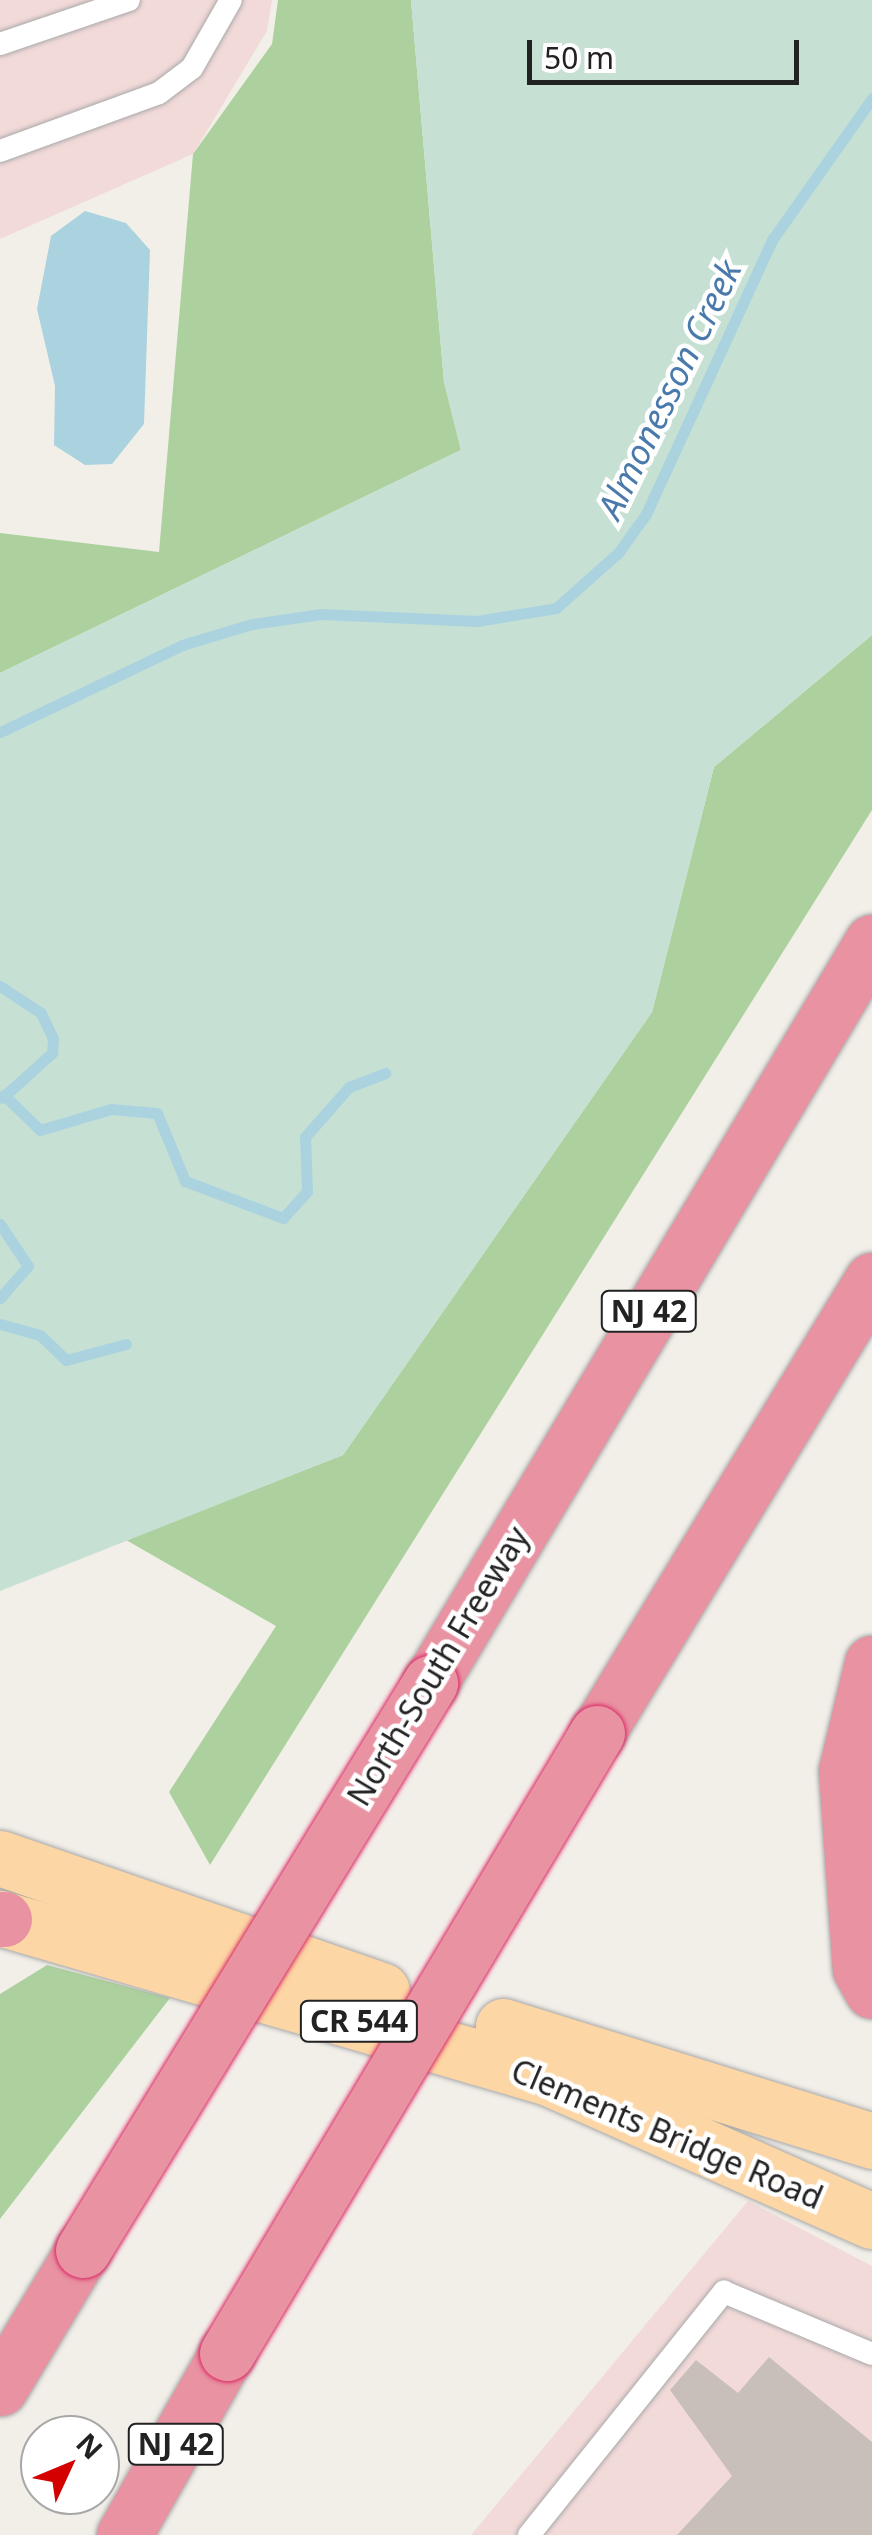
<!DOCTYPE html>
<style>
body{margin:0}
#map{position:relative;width:872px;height:2535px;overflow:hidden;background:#f2efe9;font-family:"Noto Sans",sans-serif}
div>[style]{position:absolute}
.commercial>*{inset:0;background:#f2dad9}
.forest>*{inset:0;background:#add19e}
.wetland>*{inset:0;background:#c6e0d4}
.water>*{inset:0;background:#aad3df}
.stream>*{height:11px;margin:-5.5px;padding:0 5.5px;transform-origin:5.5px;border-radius:5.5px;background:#aad3df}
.building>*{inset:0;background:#c7bfb8}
.roads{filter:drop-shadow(0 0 2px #a9a9a9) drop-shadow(0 0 2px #a9a9a9)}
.lane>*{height:22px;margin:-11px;padding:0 11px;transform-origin:11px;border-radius:11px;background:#fff}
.primary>*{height:55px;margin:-27.5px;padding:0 27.5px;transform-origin:27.5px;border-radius:27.5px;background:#fcd6a4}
.highway>*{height:55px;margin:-27.5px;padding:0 27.5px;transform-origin:27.5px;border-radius:27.5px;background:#e892a2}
.bridges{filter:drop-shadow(0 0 2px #dc2a67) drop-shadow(0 0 2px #dc2a67)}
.highway-bridge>*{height:55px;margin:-27.5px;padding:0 27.5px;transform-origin:27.5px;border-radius:27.5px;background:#e892a2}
span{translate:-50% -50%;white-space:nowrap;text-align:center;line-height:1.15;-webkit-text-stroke:9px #fff;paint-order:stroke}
.shield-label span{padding:2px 8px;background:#fff;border:2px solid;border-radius:8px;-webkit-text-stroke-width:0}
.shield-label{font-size:30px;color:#222;font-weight:700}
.street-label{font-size:32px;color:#222}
.water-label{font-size:35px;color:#4a7aab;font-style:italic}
.north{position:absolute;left:20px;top:2415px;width:100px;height:100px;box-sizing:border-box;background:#fff;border:2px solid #a7a7a7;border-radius:50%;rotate:46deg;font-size:28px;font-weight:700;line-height:40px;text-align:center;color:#222}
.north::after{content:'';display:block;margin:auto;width:35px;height:45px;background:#d40000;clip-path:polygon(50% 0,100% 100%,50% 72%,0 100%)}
.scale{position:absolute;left:527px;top:40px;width:272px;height:45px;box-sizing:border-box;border:5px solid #222;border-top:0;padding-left:12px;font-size:30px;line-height:35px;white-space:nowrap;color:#222;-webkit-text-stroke:8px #fff;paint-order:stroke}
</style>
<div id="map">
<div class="commercial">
<i style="clip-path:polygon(0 0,272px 0,267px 31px,193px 154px,0 239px)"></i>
<i style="clip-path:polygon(748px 2201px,872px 2266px,872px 2535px,471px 2535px)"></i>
</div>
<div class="forest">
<i style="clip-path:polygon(278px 0,411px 0,444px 382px,461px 450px,0 673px,0 533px,159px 552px,193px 154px,272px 44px)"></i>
<i style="clip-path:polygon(872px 635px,872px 810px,210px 1865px,169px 1792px,276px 1626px,126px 1540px,343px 1455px,652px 1012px,714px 767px)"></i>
<i style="clip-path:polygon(47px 1965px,170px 1998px,0 2219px,0 1994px)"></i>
</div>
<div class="wetland">
<i style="clip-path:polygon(411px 0,872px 0,872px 635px,714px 767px,652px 1012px,343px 1455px,0 1591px,0 673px,461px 450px,444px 382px)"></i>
</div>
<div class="water">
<i style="clip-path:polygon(85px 211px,126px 223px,150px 250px,144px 424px,112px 464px,85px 465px,54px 445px,55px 386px,37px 309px,51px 236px)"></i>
</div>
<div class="stream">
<i style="left:0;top:732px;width:202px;rotate:-25.5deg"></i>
<i style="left:182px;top:645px;width:73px;rotate:-16.7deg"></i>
<i style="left:252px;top:624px;width:70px;rotate:-8.2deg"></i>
<i style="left:321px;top:614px;width:156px;rotate:2.6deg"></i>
<i style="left:477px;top:621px;width:80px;rotate:-9.3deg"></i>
<i style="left:556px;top:608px;width:83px;rotate:-41.6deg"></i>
<i style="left:618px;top:553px;width:48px;rotate:-54.3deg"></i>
<i style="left:646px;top:514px;width:302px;rotate:-65.3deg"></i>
<i style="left:772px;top:240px;width:174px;rotate:-54.8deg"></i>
<i style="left:0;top:986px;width:49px;rotate:33.4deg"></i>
<i style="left:41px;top:1013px;width:29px;rotate:65deg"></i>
<i style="left:53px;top:1039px;width:14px;rotate:94deg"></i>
<i style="left:52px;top:1053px;width:67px;rotate:138deg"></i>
<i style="left:4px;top:1095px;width:50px;rotate:44.2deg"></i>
<i style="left:40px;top:1130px;width:74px;rotate:-16.5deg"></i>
<i style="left:111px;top:1109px;width:46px;rotate:5deg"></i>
<i style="left:157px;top:1113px;width:74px;rotate:67.6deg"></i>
<i style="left:185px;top:1181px;width:105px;rotate:20.7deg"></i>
<i style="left:283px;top:1218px;width:36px;rotate:-48deg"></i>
<i style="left:307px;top:1191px;width:54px;rotate:-92.1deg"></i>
<i style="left:305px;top:1137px;width:67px;rotate:-48.7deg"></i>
<i style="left:349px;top:1087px;width:39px;rotate:-21deg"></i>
<i style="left:0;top:1224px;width:50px;rotate:56.3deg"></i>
<i style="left:28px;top:1266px;width:43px;rotate:131.2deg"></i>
<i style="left:0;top:1324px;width:41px;rotate:15.4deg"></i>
<i style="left:40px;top:1335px;width:36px;rotate:44deg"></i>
<i style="left:66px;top:1360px;width:62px;rotate:-14.9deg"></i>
</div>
<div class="building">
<i style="clip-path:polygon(769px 2357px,872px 2442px,872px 2535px,677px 2535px,732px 2476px,670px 2390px,696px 2360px,738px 2393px)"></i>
</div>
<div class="roads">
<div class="lane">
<i style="left:0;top:44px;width:136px;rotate:-18.8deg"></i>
<i style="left:0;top:151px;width:169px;rotate:-20deg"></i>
<i style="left:159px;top:93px;width:41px;rotate:-37.1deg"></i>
<i style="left:192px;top:68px;width:78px;rotate:-60.2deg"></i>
<i style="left:529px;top:2535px;width:312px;rotate:-51.3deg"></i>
<i style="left:724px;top:2292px;width:160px;rotate:22.7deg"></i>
</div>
<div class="primary">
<i style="left:0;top:1858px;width:404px;rotate:19.1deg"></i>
<i style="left:0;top:1918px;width:572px;rotate:16.25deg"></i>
<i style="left:549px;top:2078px;width:353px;rotate:23.9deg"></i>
<i style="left:503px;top:2026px;width:387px;rotate:17.3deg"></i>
</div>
<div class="highway">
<i style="left:872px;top:1663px;width:111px;rotate:103.5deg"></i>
<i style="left:846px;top:1771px;width:198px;rotate:86deg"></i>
<i style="left:860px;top:1969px;width:25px;rotate:61deg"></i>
<i style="left:430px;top:1683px;width:863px;rotate:-59.18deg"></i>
<i style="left:597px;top:1733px;width:530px;rotate:-58.74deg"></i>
<i style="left:0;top:1919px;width:4px"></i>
<i style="left:0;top:2388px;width:161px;rotate:-59deg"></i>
<i style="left:124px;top:2535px;width:209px;rotate:-60.5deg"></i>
</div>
</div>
<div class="bridges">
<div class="highway-bridge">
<i style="left:83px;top:2250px;width:665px;rotate:-58.53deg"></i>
<i style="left:227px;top:2353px;width:722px;rotate:-59.17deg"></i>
</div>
</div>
<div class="shield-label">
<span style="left:649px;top:1311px">NJ 42</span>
<span style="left:359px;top:2021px">CR 544</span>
<span style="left:176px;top:2444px">NJ 42</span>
</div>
<div class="street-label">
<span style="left:438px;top:1666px;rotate:-59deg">North-South Freeway</span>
<span style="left:667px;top:2134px;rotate:23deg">Clements Bridge Road</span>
</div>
<div class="water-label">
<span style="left:669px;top:389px;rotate:-64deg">Almonesson Creek</span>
</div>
<div class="north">N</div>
<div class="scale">50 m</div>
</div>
